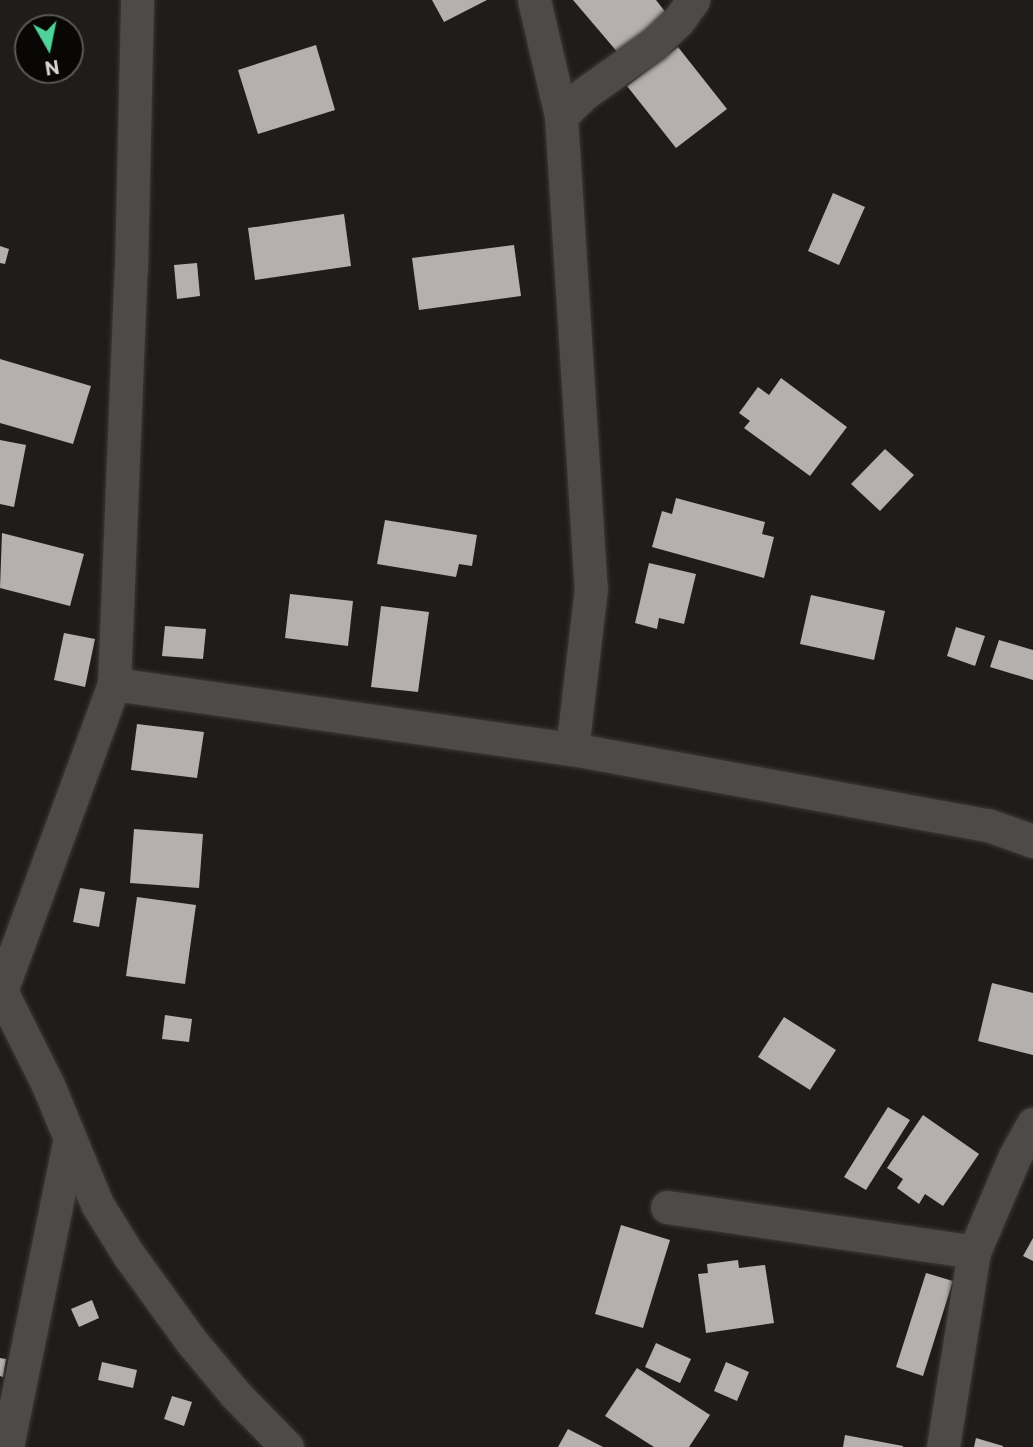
<!DOCTYPE html>
<style>
body{margin:0}
#map{position:relative;width:1033px;height:1447px;overflow:hidden;background:#1f1c19;font-family:Commissioner,sans-serif}
div>[style]{position:absolute}
.building>*{inset:0;background:#b5b0ad}
.roads{filter:drop-shadow(0 0 2px #3a3836) drop-shadow(0 0 2px #3a3836)}
.minor>*{height:33px;margin:-16.5px;padding:0 16.5px;transform-origin:16.5px;border-radius:16.5px;background:#4d4a47}
span{translate:-50% -50%;white-space:nowrap;text-align:center;line-height:1.15;-webkit-text-stroke:7px #080706;paint-order:stroke}
.north{position:absolute;left:14px;top:14px;width:70px;height:70px;box-sizing:border-box;background:#080706;border:2px solid #5a5958;border-radius:50%;rotate:171deg;font-size:19px;font-weight:700;line-height:28px;text-align:center;color:#d6d5d2}
.north::after{content:'';display:block;margin:auto;width:24px;height:32px;background:#4fd399;clip-path:polygon(50% 0,100% 100%,50% 72%,0 100%)}
</style>
<div id="map">
<div class="building">
<i style="clip-path:polygon(432px 0,487px 0,444px 22px)"></i>
<i style="clip-path:polygon(573px 0,656px 0,667px 14px,619px 54px)"></i>
<i style="clip-path:polygon(316px 45px,335px 110px,258px 134px,238px 70px)"></i>
<i style="clip-path:polygon(678px 47px,727px 109px,676px 148px,627px 86px)"></i>
<i style="clip-path:polygon(833px 193px,865px 207px,839px 265px,808px 251px)"></i>
<i style="clip-path:polygon(344px 214px,351px 266px,255px 280px,248px 228px)"></i>
<i style="clip-path:polygon(514px 245px,521px 296px,419px 310px,412px 258px)"></i>
<i style="clip-path:polygon(0 246px,9px 249px,5px 264px,0 263px)"></i>
<i style="clip-path:polygon(197px 263px,200px 296px,177px 299px,174px 265px)"></i>
<i style="clip-path:polygon(0 359px,91px 386px,73px 444px,0 423px)"></i>
<i style="clip-path:polygon(781px 378px,847px 427px,810px 476px,744px 428px,750px 421px,739px 413px,758px 387px,769px 395px)"></i>
<i style="clip-path:polygon(0 440px,26px 445px,14px 507px,0 504px)"></i>
<i style="clip-path:polygon(885px 449px,914px 475px,880px 511px,851px 484px)"></i>
<i style="clip-path:polygon(676px 498px,765px 522px,762px 534px,774px 537px,764px 578px,652px 547px,662px 511px,672px 514px)"></i>
<i style="clip-path:polygon(385px 520px,477px 535px,472px 566px,459px 564px,456px 577px,377px 564px)"></i>
<i style="clip-path:polygon(2px 533px,84px 554px,70px 606px,0 588px)"></i>
<i style="clip-path:polygon(649px 563px,696px 574px,684px 624px,659px 618px,657px 629px,635px 623px)"></i>
<i style="clip-path:polygon(290px 594px,353px 601px,348px 646px,285px 638px)"></i>
<i style="clip-path:polygon(811px 595px,885px 611px,874px 660px,800px 644px)"></i>
<i style="clip-path:polygon(381px 606px,429px 612px,418px 692px,371px 687px)"></i>
<i style="clip-path:polygon(165px 626px,206px 629px,203px 659px,162px 656px)"></i>
<i style="clip-path:polygon(956px 627px,985px 636px,975px 666px,947px 656px)"></i>
<i style="clip-path:polygon(64px 633px,95px 639px,85px 687px,54px 680px)"></i>
<i style="clip-path:polygon(999px 640px,1033px 650px,1033px 680px,990px 667px)"></i>
<i style="clip-path:polygon(137px 724px,204px 732px,197px 778px,131px 770px)"></i>
<i style="clip-path:polygon(134px 829px,203px 834px,199px 888px,130px 883px)"></i>
<i style="clip-path:polygon(80px 888px,105px 892px,99px 927px,73px 922px)"></i>
<i style="clip-path:polygon(137px 897px,196px 905px,185px 984px,126px 976px)"></i>
<i style="clip-path:polygon(992px 983px,1033px 993px,1033px 1055px,978px 1041px)"></i>
<i style="clip-path:polygon(165px 1015px,192px 1019px,189px 1042px,162px 1039px)"></i>
<i style="clip-path:polygon(784px 1017px,836px 1050px,810px 1090px,758px 1057px)"></i>
<i style="clip-path:polygon(888px 1107px,910px 1120px,866px 1190px,844px 1177px)"></i>
<i style="clip-path:polygon(923px 1115px,979px 1154px,943px 1206px,925px 1194px,919px 1204px,897px 1188px,903px 1179px,887px 1168px)"></i>
<i style="clip-path:polygon(621px 1225px,670px 1240px,643px 1328px,595px 1314px)"></i>
<i style="clip-path:polygon(1033px 1238px,1033px 1261px,1023px 1256px)"></i>
<i style="clip-path:polygon(738px 1260px,739px 1268px,765px 1265px,774px 1323px,706px 1333px,698px 1274px,708px 1273px,707px 1264px)"></i>
<i style="clip-path:polygon(926px 1273px,953px 1281px,923px 1376px,896px 1367px)"></i>
<i style="clip-path:polygon(92px 1300px,99px 1318px,79px 1327px,71px 1309px)"></i>
<i style="clip-path:polygon(656px 1343px,691px 1359px,680px 1383px,645px 1367px)"></i>
<i style="clip-path:polygon(0 1358px,6px 1359px,3px 1377px,0 1376px)"></i>
<i style="clip-path:polygon(102px 1362px,137px 1370px,133px 1388px,98px 1380px)"></i>
<i style="clip-path:polygon(726px 1362px,749px 1372px,737px 1401px,714px 1391px)"></i>
<i style="clip-path:polygon(637px 1368px,710px 1415px,689px 1447px,654px 1447px,605px 1416px)"></i>
<i style="clip-path:polygon(172px 1396px,192px 1402px,184px 1426px,164px 1419px)"></i>
<i style="clip-path:polygon(568px 1429px,603px 1447px,558px 1447px)"></i>
<i style="clip-path:polygon(845px 1435px,903px 1446px,903px 1447px,843px 1447px)"></i>
<i style="clip-path:polygon(976px 1438px,1003px 1446px,1003px 1447px,974px 1447px)"></i>
</div>
<div class="roads">
<div class="minor">
<i style="left:534px;top:0;width:119px;rotate:76.9deg"></i>
<i style="left:561px;top:116px;width:473px;rotate:86.4deg"></i>
<i style="left:591px;top:588px;width:162px;rotate:96.7deg"></i>
<i style="left:561px;top:116px;width:33px;rotate:-44deg"></i>
<i style="left:585px;top:93px;width:85px;rotate:-35.4deg"></i>
<i style="left:654px;top:44px;width:33px;rotate:-44deg"></i>
<i style="left:678px;top:21px;width:26px;rotate:-54deg"></i>
<i style="left:114px;top:684px;width:415px;rotate:-87.7deg"></i>
<i style="left:131px;top:269px;width:269px;rotate:-88.7deg"></i>
<i style="left:0;top:989px;width:107px;rotate:63.4deg"></i>
<i style="left:48px;top:1085px;width:129px;rotate:67.6deg"></i>
<i style="left:97px;top:1204px;width:59px;rotate:58.2deg"></i>
<i style="left:128px;top:1254px;width:107px;rotate:54.1deg"></i>
<i style="left:191px;top:1341px;width:70px;rotate:50.2deg"></i>
<i style="left:236px;top:1395px;width:73px;rotate:45.6deg"></i>
<i style="left:1px;top:991px;width:327px;rotate:-69.8deg"></i>
<i style="left:114px;top:684px;width:463px;rotate:8.1deg"></i>
<i style="left:572px;top:749px;width:423px;rotate:10.4deg"></i>
<i style="left:988px;top:825px;width:48px;rotate:19.6deg"></i>
<i style="left:667px;top:1207px;width:310px;rotate:8.3deg"></i>
<i style="left:7px;top:1447px;width:312px;rotate:-78.5deg"></i>
<i style="left:943px;top:1447px;width:197px;rotate:-81deg"></i>
<i style="left:974px;top:1252px;width:104px;rotate:-66.9deg"></i>
<i style="left:1015px;top:1156px;width:37px;rotate:-61deg"></i>
</div>
</div>
<div class="north">N</div>
</div>
